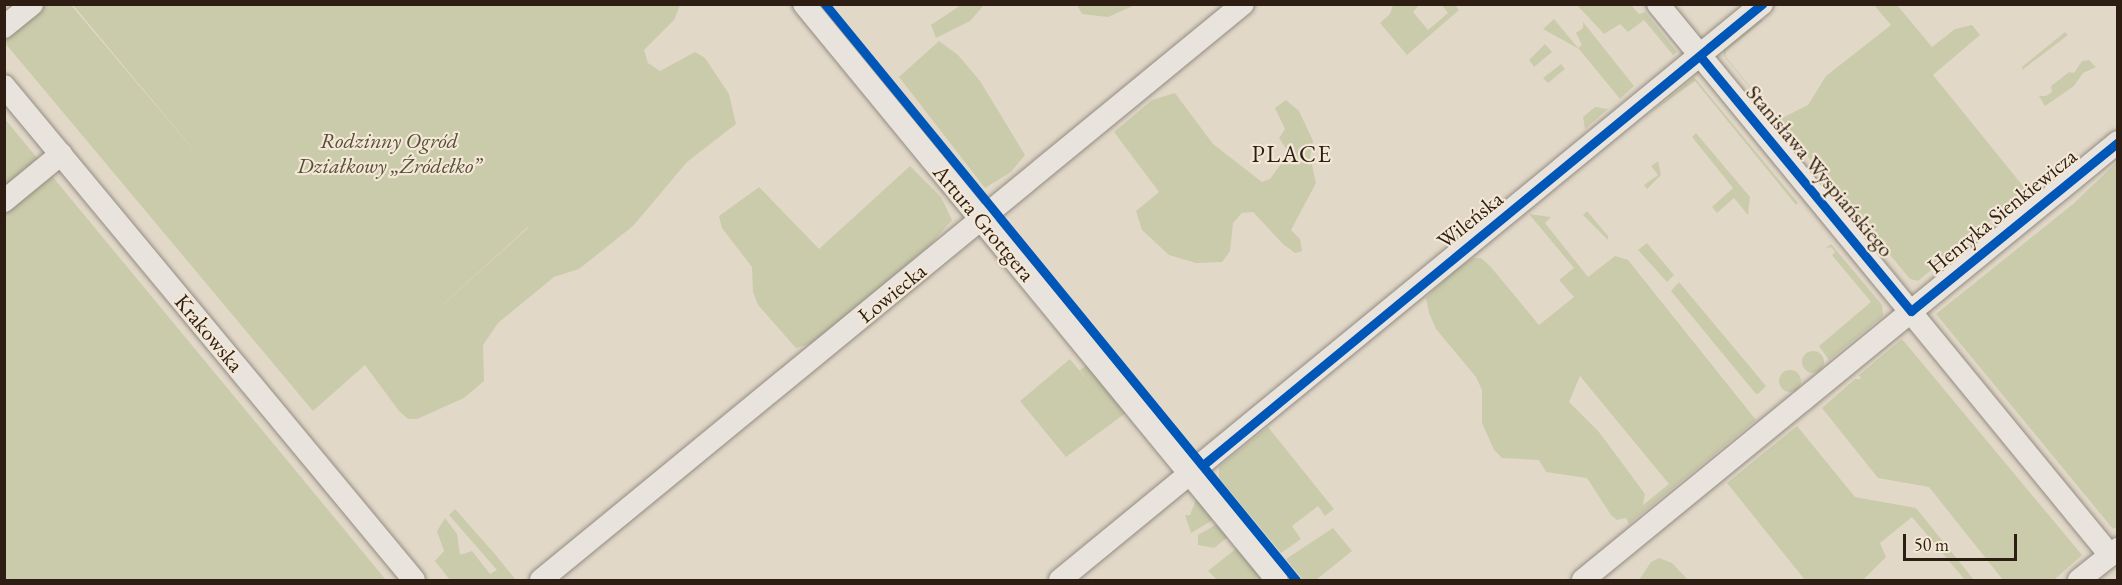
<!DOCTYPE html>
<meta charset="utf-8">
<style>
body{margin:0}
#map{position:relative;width:2122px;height:585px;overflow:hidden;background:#e2d8c8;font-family:"EB Garamond",serif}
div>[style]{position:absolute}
.green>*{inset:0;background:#cacbab}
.round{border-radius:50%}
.roads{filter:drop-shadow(0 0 2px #938c82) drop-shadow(0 0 2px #938c82)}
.minor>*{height:22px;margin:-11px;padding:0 11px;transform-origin:11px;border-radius:11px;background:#e8e3dc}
.cycleway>*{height:9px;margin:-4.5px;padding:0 4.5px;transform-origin:4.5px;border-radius:4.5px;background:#0057b8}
span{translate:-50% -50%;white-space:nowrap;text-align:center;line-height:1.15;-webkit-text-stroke:4.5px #f3e7d5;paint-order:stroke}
.park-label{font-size:22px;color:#564e39;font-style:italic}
.street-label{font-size:22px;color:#2d1d13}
.neighbourhood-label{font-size:24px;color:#2d1d13;letter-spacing:1.5px}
.frame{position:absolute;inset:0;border:6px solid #2d1d13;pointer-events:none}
.scale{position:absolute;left:1903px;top:534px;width:114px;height:27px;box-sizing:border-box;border:3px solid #2d1d13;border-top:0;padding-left:8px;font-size:18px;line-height:21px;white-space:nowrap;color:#2d1d13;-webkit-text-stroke:4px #f3e7d5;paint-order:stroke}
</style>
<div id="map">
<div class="green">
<i style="clip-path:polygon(evenodd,624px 4px,680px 5px,674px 20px,644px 50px,648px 63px,660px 71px,695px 52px,705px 58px,729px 94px,736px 124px,687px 162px,633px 226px,579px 269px,554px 277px,498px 323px,483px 345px,484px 381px,464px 398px,417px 419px,408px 419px,399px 411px,365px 365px,313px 411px,5px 43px,5px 36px,35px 5px,71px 5px,208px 167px,73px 5px,624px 4px,528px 227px,528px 228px,406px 338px,528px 227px)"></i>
<i style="clip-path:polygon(961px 5px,984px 5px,970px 21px,936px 38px,931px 25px)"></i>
<i style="clip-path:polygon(1077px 5px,1135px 5px,1108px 17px,1082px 14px)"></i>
<i style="clip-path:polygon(1393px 5px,1419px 5px,1413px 12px,1428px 30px,1448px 13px,1442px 5px,1455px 5px,1459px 10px,1407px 55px,1380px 23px,1390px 14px)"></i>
<i style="clip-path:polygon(1577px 5px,1631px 5px,1639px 14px,1645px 12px,1677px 52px,1673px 55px,1644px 20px,1628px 32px,1620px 24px,1604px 34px)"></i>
<i style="clip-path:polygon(1874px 5px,1897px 5px,1932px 47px,1955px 29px,1972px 25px,1980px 35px,1933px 75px,2027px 191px,1918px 281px,1910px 279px,1724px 56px,1723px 47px,1758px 18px,1763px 21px,1726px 51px,1725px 56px,1778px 120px,1808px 105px,1826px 76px,1891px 25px)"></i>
<i style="clip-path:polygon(1554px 19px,1578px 48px,1582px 45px,1576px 33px,1583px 28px,1583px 22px,1634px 86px,1620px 99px,1579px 49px,1543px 29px)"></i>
<i style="clip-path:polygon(2065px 32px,2068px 35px,2022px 70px,2022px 67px)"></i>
<i style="clip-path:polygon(939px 41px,958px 55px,980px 81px,1025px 155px,1011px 172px,985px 188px,899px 77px)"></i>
<i style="clip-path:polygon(1545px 44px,1552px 52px,1534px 67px,1529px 60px)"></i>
<i style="clip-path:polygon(2089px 60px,2096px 67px,2083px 73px,2074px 86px,2045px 106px,2039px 96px,2046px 96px,2052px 92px,2051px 86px,2069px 72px,2074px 73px,2082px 61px)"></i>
<i style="clip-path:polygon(1561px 64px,1565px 69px,1548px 83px,1543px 78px)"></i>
<i style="clip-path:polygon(1694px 77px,1798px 203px,1796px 205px,1695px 81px,1648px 115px)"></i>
<i style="clip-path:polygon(1175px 93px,1213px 144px,1262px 182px,1270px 179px,1289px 153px,1279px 138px,1285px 129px,1275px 108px,1286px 100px,1299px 111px,1313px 141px,1310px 156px,1316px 183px,1291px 230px,1300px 239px,1302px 251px,1295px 253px,1283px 244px,1253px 212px,1242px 213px,1233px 223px,1230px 251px,1222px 262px,1196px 263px,1169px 255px,1142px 230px,1136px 211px,1159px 192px,1114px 132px,1152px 100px)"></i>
<i style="clip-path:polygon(1595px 107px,1608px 109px,1585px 129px,1583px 117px)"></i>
<i style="clip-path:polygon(4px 118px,52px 176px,386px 580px,5px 580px)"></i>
<i style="clip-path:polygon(1696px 133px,1750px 197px,1748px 215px,1734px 198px,1717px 213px,1712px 207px,1733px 188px,1692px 137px)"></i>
<i style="clip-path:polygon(1658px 161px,1661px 175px,1647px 189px,1644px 185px,1658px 175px,1651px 166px)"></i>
<i style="clip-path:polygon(2117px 162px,2118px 526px,2113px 529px,1936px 314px,2073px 204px)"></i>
<i style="clip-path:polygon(910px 166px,941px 197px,952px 220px,931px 244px,841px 320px,813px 343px,796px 348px,758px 305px,753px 292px,752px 267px,722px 228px,719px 216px,759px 187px,819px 249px)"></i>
<i style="clip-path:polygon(1497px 201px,1500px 205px,1475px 226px,1471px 222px)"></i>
<i style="clip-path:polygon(1587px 211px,1608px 236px,1608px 240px,1583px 215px)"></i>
<i style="clip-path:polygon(evenodd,1529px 214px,1551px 217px,1545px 223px,1588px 277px,1615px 256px,1628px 260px,1756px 420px,1629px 524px,1626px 518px,1617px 520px,1611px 515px,1587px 478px,1546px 472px,1539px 460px,1502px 458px,1494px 450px,1482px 423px,1482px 390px,1476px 377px,1436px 329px,1429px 313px,1426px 298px,1454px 271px,1473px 258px,1481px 258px,1490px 266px,1539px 325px,1574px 297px,1559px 280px,1574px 268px,1529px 214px,1580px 376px,1669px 484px,1643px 505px,1645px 494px,1599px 432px,1569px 402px,1580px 376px)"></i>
<i style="clip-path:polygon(1647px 243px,1674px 275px,1667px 282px,1638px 250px)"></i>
<i style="clip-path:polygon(1831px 244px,1882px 305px,1883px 316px,1829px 360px,1819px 346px,1871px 302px,1832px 255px,1835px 252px,1831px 247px,1825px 249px)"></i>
<i style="clip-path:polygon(1679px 282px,1766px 386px,1759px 393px,1756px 394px,1671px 291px)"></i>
<i style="clip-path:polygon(1902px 339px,2082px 555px,2054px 580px,2003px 580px,1929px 487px,1878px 478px,1822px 408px,1855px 379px,1861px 379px,1859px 375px)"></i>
<i class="round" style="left:1802px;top:351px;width:22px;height:22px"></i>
<i style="clip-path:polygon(1070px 359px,1090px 383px,1080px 370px,1088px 364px,1127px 412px,1066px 457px,1020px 401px)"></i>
<i class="round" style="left:1779px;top:370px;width:22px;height:22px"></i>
<i style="clip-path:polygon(1797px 426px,1855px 497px,1916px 508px,1974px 580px,1965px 580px,1912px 517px,1880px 543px,1886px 557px,1863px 580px,1805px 580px,1727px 483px)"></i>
<i style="clip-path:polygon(1268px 427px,1334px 509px,1325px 516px,1318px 506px,1292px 526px,1301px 539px,1281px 553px,1219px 478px,1219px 467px)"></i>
<i style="clip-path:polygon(1197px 497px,1216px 518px,1191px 533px,1185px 515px,1190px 515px)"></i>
<i style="clip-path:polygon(455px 509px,494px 553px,516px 580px,450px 580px,435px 561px,444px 551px,437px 531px,445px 518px,457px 534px,460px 555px,472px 551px,490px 574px,497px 570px,449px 515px)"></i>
<i style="clip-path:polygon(1219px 523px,1229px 536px,1214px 548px,1198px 545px,1198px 535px)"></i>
<i style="clip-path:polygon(1333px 528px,1352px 551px,1316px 580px,1303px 580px,1286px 559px)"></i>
<i style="clip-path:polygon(1238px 547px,1263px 577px,1258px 580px,1217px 580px,1208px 571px)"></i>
<i style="clip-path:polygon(1659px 558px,1672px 563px,1688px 580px,1639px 580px,1651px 562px)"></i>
</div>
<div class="roads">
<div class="minor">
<i style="left:804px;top:4px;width:745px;rotate:50.61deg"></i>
<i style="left:1658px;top:4px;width:713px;rotate:50.64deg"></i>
<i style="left:4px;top:27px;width:36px;rotate:-39deg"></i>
<i style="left:4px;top:86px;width:642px;rotate:50.31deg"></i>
<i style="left:4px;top:201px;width:74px;rotate:-39.5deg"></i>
<i style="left:541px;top:580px;width:908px;rotate:-39.37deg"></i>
<i style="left:1060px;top:580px;width:908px;rotate:-39.37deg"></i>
<i style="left:1583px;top:580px;width:691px;rotate:-39.31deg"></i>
<i style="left:2079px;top:580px;width:50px;rotate:-38.5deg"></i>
</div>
</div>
<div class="cycleway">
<i style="left:825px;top:4px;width:744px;rotate:50.73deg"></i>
<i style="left:1700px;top:56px;width:331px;rotate:50.4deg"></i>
<i style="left:1911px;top:311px;width:267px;rotate:-39.2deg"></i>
<i style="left:1203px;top:465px;width:725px;rotate:-39.51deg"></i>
</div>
<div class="park-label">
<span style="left:389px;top:153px">Rodzinny Ogród<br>Działkowy „Źródełko”</span>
</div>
<div class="street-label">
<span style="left:1820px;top:171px;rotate:50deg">Stanisława Wyspiańskiego</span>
<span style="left:2002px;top:211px;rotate:-39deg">Henryka Sienkiewicza</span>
<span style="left:1470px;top:220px;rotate:-39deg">Wileńska</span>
<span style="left:984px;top:223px;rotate:50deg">Artura Grottgera</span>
<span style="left:892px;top:293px;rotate:-39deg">Łowiecka</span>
<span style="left:209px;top:333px;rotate:50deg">Krakowska</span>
</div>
<div class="neighbourhood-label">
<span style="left:1292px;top:154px">PLACE</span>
</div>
<div class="frame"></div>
<div class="scale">50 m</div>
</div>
